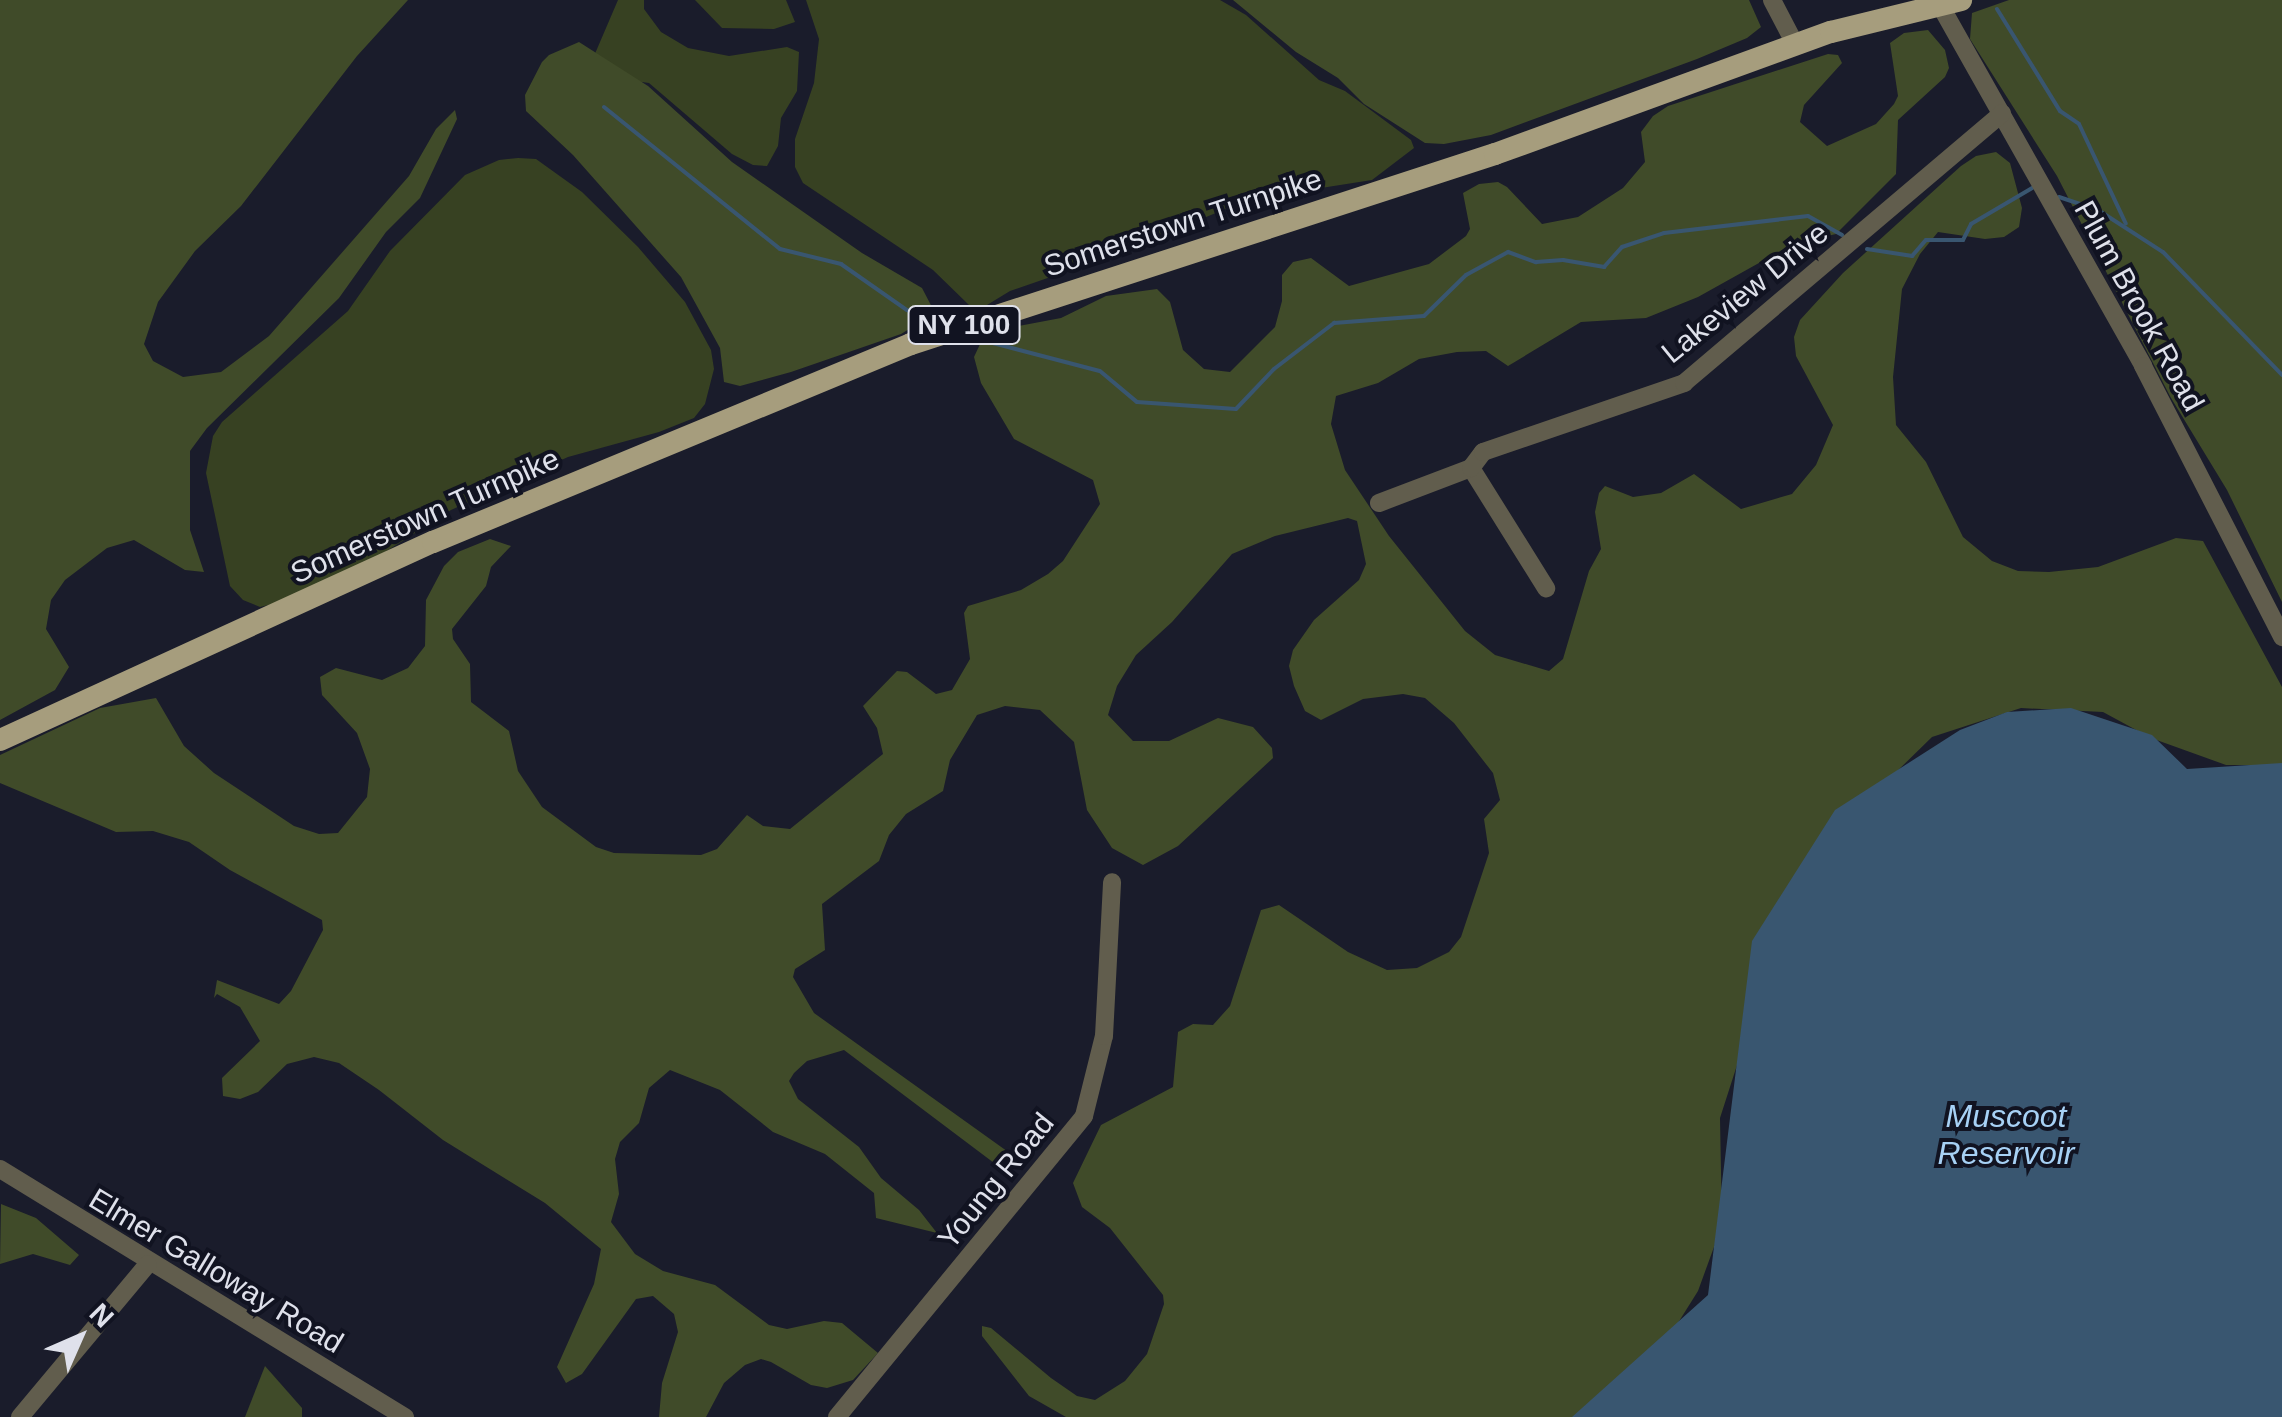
<!DOCTYPE html>
<html>
<head>
<meta charset="utf-8">
<style>
	body { margin:0 }
	#map { position:relative; width:2282px; height:1417px; overflow:hidden; background:#1a1c2b; font-family:Helvetica,sans-serif }
	div>[style] { position:absolute }
	.green>* { inset:0; background:#374122 }
	.forest>* { inset:0; background:#404b29 }
	.water>* { inset:0; background:#395670 }
	.stream>* { height:4px; margin:-2px; padding:0 2px; transform-origin:2px; border-radius:2px; background:#395670 }
	.minor>* { height:18px; margin:-9px; padding:0 9px; transform-origin:9px; border-radius:9px; background:#615d4d }
	.major>* { height:22px; margin:-11px; padding:0 11px; transform-origin:11px; border-radius:11px; background:#a69d7d }
	span { translate:-50% -50%; white-space:nowrap; text-align:center; line-height:1.15; -webkit-text-stroke:8px #111321; paint-order:stroke }
	.shield-label span { padding:2px 8px; background:#111321; border:2px solid; border-radius:8px; -webkit-text-stroke-width:0 }
	.shield-label { font-size:28px; color:#dfe1eb; font-weight:700 }
	.street-label { font-size:30px; color:#dfe1eb }
	.water-label { font-size:32px; color:#a7d1f5; font-style:italic }
	.north { position:absolute; left:30px; top:1287px; width:100px; height:100px; -webkit-text-stroke:8px #111321; paint-order:stroke; rotate:45deg; font-size:28px; font-weight:700; line-height:40px; text-align:center; color:#dfe1eb }
	.north::after { content:''; display:block; margin:auto; width:35px; height:45px; background:#dfe1eb; clip-path:polygon(50% 0,100% 100%,50% 72%,0 100%) }
</style>
</head>
<body>
<div id="map">
	<div class="green">
		<i style="clip-path:polygon(618px 0,644px 0,644px 9px,661px 32px,688px 48px,729px 56px,787px 47px,799px 52px,797px 91px,781px 118px,778px 146px,767px 166px,753px 165px,732px 154px,649px 83px,628px 80px,594px 56px)"></i>
		<i style="clip-path:polygon(695px 0,786px 0,795px 22px,774px 29px,722px 28px)"></i>
		<i style="clip-path:polygon(806px 0,1220px 0,1246px 15px,1319px 80px,1345px 91px,1411px 140px,1414px 148px,1372px 180px,1250px 199px,1111px 256px,1010px 291px,987px 305px,970px 306px,933px 270px,803px 183px,795px 167px,795px 139px,814px 83px,819px 39px)"></i>
		<i style="clip-path:polygon(518px 158px,536px 159px,582px 192px,638px 247px,685px 302px,711px 350px,714px 369px,705px 404px,694px 418px,659px 432px,568px 457px,451px 510px,360px 568px,277px 603px,260px 607px,243px 600px,230px 586px,206px 473px,213px 436px,222px 422px,348px 311px,390px 251px,465px 175px,499px 160px)"></i>
	</div>
	<div class="forest">
		<i style="clip-path:polygon(0 0,408px 0,357px 56px,241px 206px,195px 251px,158px 302px,144px 344px,153px 361px,183px 377px,221px 372px,269px 336px,409px 176px,436px 129px,455px 110px,457px 119px,420px 198px,386px 232px,339px 298px,207px 428px,190px 451px,190px 530px,204px 572px,185px 570px,134px 540px,107px 548px,65px 580px,51px 600px,46px 629px,69px 667px,55px 690px,0 720px)"></i>
		<i style="clip-path:polygon(1233px 0,1749px 0,1761px 27px,1747px 38px,1697px 59px,1491px 135px,1444px 144px,1425px 143px,1364px 104px,1338px 78px,1296px 52px)"></i>
		<i style="clip-path:polygon(2009px 0,2282px 0,2282px 602px,2227px 490px,2171px 398px,2057px 176px,1970px 39px,1972px 13px)"></i>
		<i style="clip-path:polygon(1928px 30px,1945px 50px,1949px 68px,1945px 77px,1898px 120px,1896px 174px,1836px 234px,1793px 244px,1698px 297px,1646px 318px,1581px 322px,1508px 366px,1486px 351px,1457px 352px,1419px 359px,1378px 383px,1336px 396px,1331px 424px,1345px 470px,1389px 536px,1465px 631px,1495px 655px,1549px 671px,1563px 659px,1589px 571px,1601px 549px,1595px 512px,1599px 493px,1605px 486px,1633px 497px,1661px 493px,1694px 474px,1741px 509px,1792px 494px,1816px 465px,1833px 425px,1796px 356px,1794px 337px,1800px 320px,1843px 273px,1961px 166px,1976px 156px,1996px 152px,2010px 163px,2022px 208px,2019px 227px,2004px 237px,1985px 239px,1938px 232px,1920px 254px,1902px 289px,1893px 377px,1896px 425px,1926px 462px,1963px 537px,1992px 561px,2018px 571px,2049px 572px,2098px 567px,2176px 538px,2203px 541px,2282px 687px,2282px 765px,2226px 765px,2151px 738px,2103px 712px,2021px 708px,1932px 737px,1886px 782px,1748px 1031px,1720px 1118px,1722px 1225px,1698px 1291px,1661px 1350px,1589px 1417px,1066px 1417px,1029px 1396px,982px 1336px,982px 1326px,991px 1328px,1051px 1378px,1077px 1396px,1095px 1400px,1125px 1381px,1147px 1354px,1164px 1304px,1163px 1295px,1110px 1228px,1082px 1207px,1073px 1183px,1101px 1125px,1173px 1087px,1178px 1032px,1193px 1024px,1213px 1025px,1230px 1006px,1261px 910px,1279px 905px,1348px 952px,1387px 970px,1417px 968px,1449px 952px,1461px 937px,1489px 853px,1484px 819px,1500px 800px,1493px 773px,1454px 723px,1425px 698px,1403px 694px,1363px 699px,1321px 720px,1305px 711px,1294px 686px,1289px 666px,1293px 650px,1314px 620px,1359px 580px,1366px 564px,1357px 521px,1348px 518px,1275px 536px,1232px 554px,1172px 622px,1136px 655px,1117px 686px,1108px 715px,1133px 741px,1169px 741px,1218px 718px,1253px 727px,1272px 748px,1273px 758px,1178px 846px,1143px 865px,1112px 848px,1087px 810px,1074px 742px,1040px 710px,1005px 706px,977px 715px,950px 760px,943px 791px,906px 814px,889px 835px,879px 861px,822px 904px,825px 950px,795px 969px,793px 977px,814px 1013px,1018px 1159px,1018px 1168px,1002px 1169px,844px 1050px,807px 1061px,794px 1073px,789px 1081px,798px 1099px,859px 1147px,881px 1178px,919px 1210px,937px 1233px,876px 1218px,874px 1193px,825px 1154px,773px 1132px,720px 1090px,670px 1070px,649px 1088px,639px 1123px,620px 1142px,615px 1159px,619px 1194px,611px 1222px,635px 1254px,663px 1271px,715px 1285px,769px 1325px,787px 1329px,824px 1321px,842px 1323px,878px 1353px,853px 1380px,827px 1388px,811px 1385px,771px 1362px,761px 1359px,745px 1365px,724px 1383px,706px 1417px,659px 1417px,662px 1383px,678px 1332px,674px 1314px,653px 1296px,636px 1299px,582px 1374px,566px 1383px,557px 1367px,594px 1284px,601px 1249px,545px 1203px,443px 1140px,379px 1090px,339px 1063px,314px 1057px,287px 1064px,258px 1092px,240px 1099px,223px 1096px,222px 1078px,260px 1041px,240px 1007px,217px 994px,214px 998px,217px 980px,279px 1004px,291px 991px,323px 930px,322px 920px,230px 870px,189px 842px,153px 831px,116px 832px,0 783px,0 755px,100px 708px,156px 698px,184px 746px,214px 773px,294px 826px,319px 834px,338px 833px,367px 797px,370px 769px,357px 733px,322px 695px,320px 677px,336px 668px,382px 680px,408px 668px,425px 646px,426px 600px,444px 566px,458px 552px,490px 539px,511px 546px,491px 567px,486px 586px,452px 629px,453px 639px,470px 664px,471px 702px,509px 731px,518px 771px,542px 807px,596px 847px,614px 853px,701px 855px,717px 849px,747px 815px,763px 826px,790px 829px,883px 754px,877px 728px,863px 706px,897px 671px,907px 672px,936px 694px,952px 690px,970px 659px,964px 613px,968px 606px,1021px 590px,1048px 574px,1063px 561px,1100px 504px,1093px 480px,1014px 439px,981px 383px,974px 357px,981px 342px,1014px 327px,1061px 318px,1106px 296px,1157px 289px,1170px 302px,1183px 350px,1204px 369px,1230px 372px,1275px 327px,1282px 301px,1282px 275px,1293px 262px,1311px 258px,1349px 286px,1429px 264px,1466px 236px,1470px 229px,1463px 193px,1479px 184px,1498px 182px,1507px 187px,1542px 224px,1578px 217px,1623px 188px,1645px 162px,1641px 132px,1653px 116px,1668px 106px,1828px 54px,1838px 55px,1842px 63px,1804px 105px,1800px 122px,1827px 146px,1876px 124px,1894px 104px,1898px 96px,1890px 43px,1904px 33px)"></i>
		<i style="clip-path:polygon(579px 42px,648px 86px,732px 162px,862px 253px,922px 288px,935px 313px,901px 334px,791px 372px,740px 386px,724px 382px,720px 348px,681px 277px,573px 155px,526px 111px,525px 95px,542px 62px,549px 55px)"></i>
		<i style="clip-path:polygon(1px 1204px,36px 1218px,79px 1255px,70px 1265px,33px 1254px,0 1264px)"></i>
		<i style="clip-path:polygon(265px 1366px,302px 1408px,302px 1417px,245px 1417px)"></i>
	</div>
	<div class="water">
		<i style="clip-path:polygon(2071px 708px,2152px 735px,2187px 769px,2282px 763px,2282px 1417px,1572px 1417px,1708px 1295px,1752px 941px,1835px 810px,1960px 730px,2007px 712px)"></i>
	</div>
	<div class="stream">
		<i style="left:1997px;top:9px;width:120px;rotate:58.3deg"></i>
		<i style="left:2060px;top:111px;width:23px;rotate:34deg"></i>
		<i style="left:2079px;top:124px;width:110px;rotate:64.8deg"></i>
		<i style="left:604px;top:107px;width:226px;rotate:38.9deg"></i>
		<i style="left:780px;top:249px;width:63px;rotate:13.8deg"></i>
		<i style="left:841px;top:264px;width:80px;rotate:34.9deg"></i>
		<i style="left:907px;top:310px;width:18px;rotate:19deg"></i>
		<i style="left:2059px;top:197px;width:41px;rotate:18.4deg"></i>
		<i style="left:2098px;top:210px;width:77px;rotate:32.9deg"></i>
		<i style="left:2163px;top:252px;width:171px;rotate:45.9deg"></i>
		<i style="left:1867px;top:249px;width:46px;rotate:8.8deg"></i>
		<i style="left:1912px;top:256px;width:21px;rotate:-49deg"></i>
		<i style="left:1926px;top:240px;width:37px"></i>
		<i style="left:1963px;top:240px;width:18px;rotate:-63deg"></i>
		<i style="left:1971px;top:224px;width:71px;rotate:-30.5deg"></i>
		<i style="left:970px;top:337px;width:134px;rotate:14.7deg"></i>
		<i style="left:1100px;top:371px;width:48px;rotate:40deg"></i>
		<i style="left:1137px;top:402px;width:99px;rotate:4deg"></i>
		<i style="left:1236px;top:409px;width:55px;rotate:-46.5deg"></i>
		<i style="left:1274px;top:369px;width:76px;rotate:-37.5deg"></i>
		<i style="left:1334px;top:323px;width:90px;rotate:-4.4deg"></i>
		<i style="left:1424px;top:316px;width:59px;rotate:-44.3deg"></i>
		<i style="left:1466px;top:275px;width:48px;rotate:-28.7deg"></i>
		<i style="left:1508px;top:252px;width:30px;rotate:20deg"></i>
		<i style="left:1536px;top:262px;width:27px;rotate:-4deg"></i>
		<i style="left:1563px;top:260px;width:42px;rotate:9.7deg"></i>
		<i style="left:1604px;top:267px;width:27px;rotate:-48deg"></i>
		<i style="left:1622px;top:247px;width:44px;rotate:-18.4deg"></i>
		<i style="left:1664px;top:233px;width:145px;rotate:-6.7deg"></i>
		<i style="left:1808px;top:216px;width:39px;rotate:29deg"></i>
	</div>
	<div class="minor">
		<i style="left:1772px;top:0;width:50px;rotate:62.4deg"></i>
		<i style="left:1940px;top:5px;width:414px;rotate:60.6deg"></i>
		<i style="left:2143px;top:366px;width:305px;rotate:62.8deg"></i>
		<i style="left:1471px;top:468px;width:142px;rotate:58deg"></i>
		<i style="left:1379px;top:503px;width:98px;rotate:-20.8deg"></i>
		<i style="left:1471px;top:468px;width:20px;rotate:-53deg"></i>
		<i style="left:1483px;top:452px;width:213px;rotate:-18.9deg"></i>
		<i style="left:1684px;top:383px;width:417px;rotate:-40.3deg"></i>
		<i style="left:0;top:1169px;width:475px;rotate:31.5deg"></i>
		<i style="left:20px;top:1417px;width:199px;rotate:-50.1deg"></i>
		<i style="left:837px;top:1417px;width:389px;rotate:-50.6deg"></i>
		<i style="left:1084px;top:1116px;width:82px;rotate:-76deg"></i>
		<i style="left:1104px;top:1036px;width:154px;rotate:-87deg"></i>
	</div>
	<div class="major">
		<i style="left:0;top:740px;width:476px;rotate:-24.6deg"></i>
		<i style="left:433px;top:542px;width:517px;rotate:-22.5deg"></i>
		<i style="left:911px;top:344px;width:614px;rotate:-18.02deg"></i>
		<i style="left:1495px;top:154px;width:357px;rotate:-20deg"></i>
		<i style="left:1831px;top:32px;width:134px;rotate:-13.8deg"></i>
	</div>
	<div class="shield-label">
		<span style="left:964px;top:325px">NY 100</span>
	</div>
	<div class="street-label">
		<span style="left:1183px;top:223px;rotate:-18deg">Somerstown Turnpike</span>
		<span style="left:1745px;top:293px;rotate:-39deg">Lakeview Drive</span>
		<span style="left:2139px;top:306px;rotate:61deg">Plum Brook Road</span>
		<span style="left:425px;top:516px;rotate:-24deg">Somerstown Turnpike</span>
		<span style="left:996px;top:1181px;rotate:-51deg">Young Road</span>
		<span style="left:216px;top:1271px;rotate:31deg">Elmer Galloway Road</span>
	</div>
	<div class="water-label">
		<span style="left:2006px;top:1135px">Muscoot<br>Reservoir</span>
	</div>
	<div class="north">N</div>
</div>
</body>
</html>
